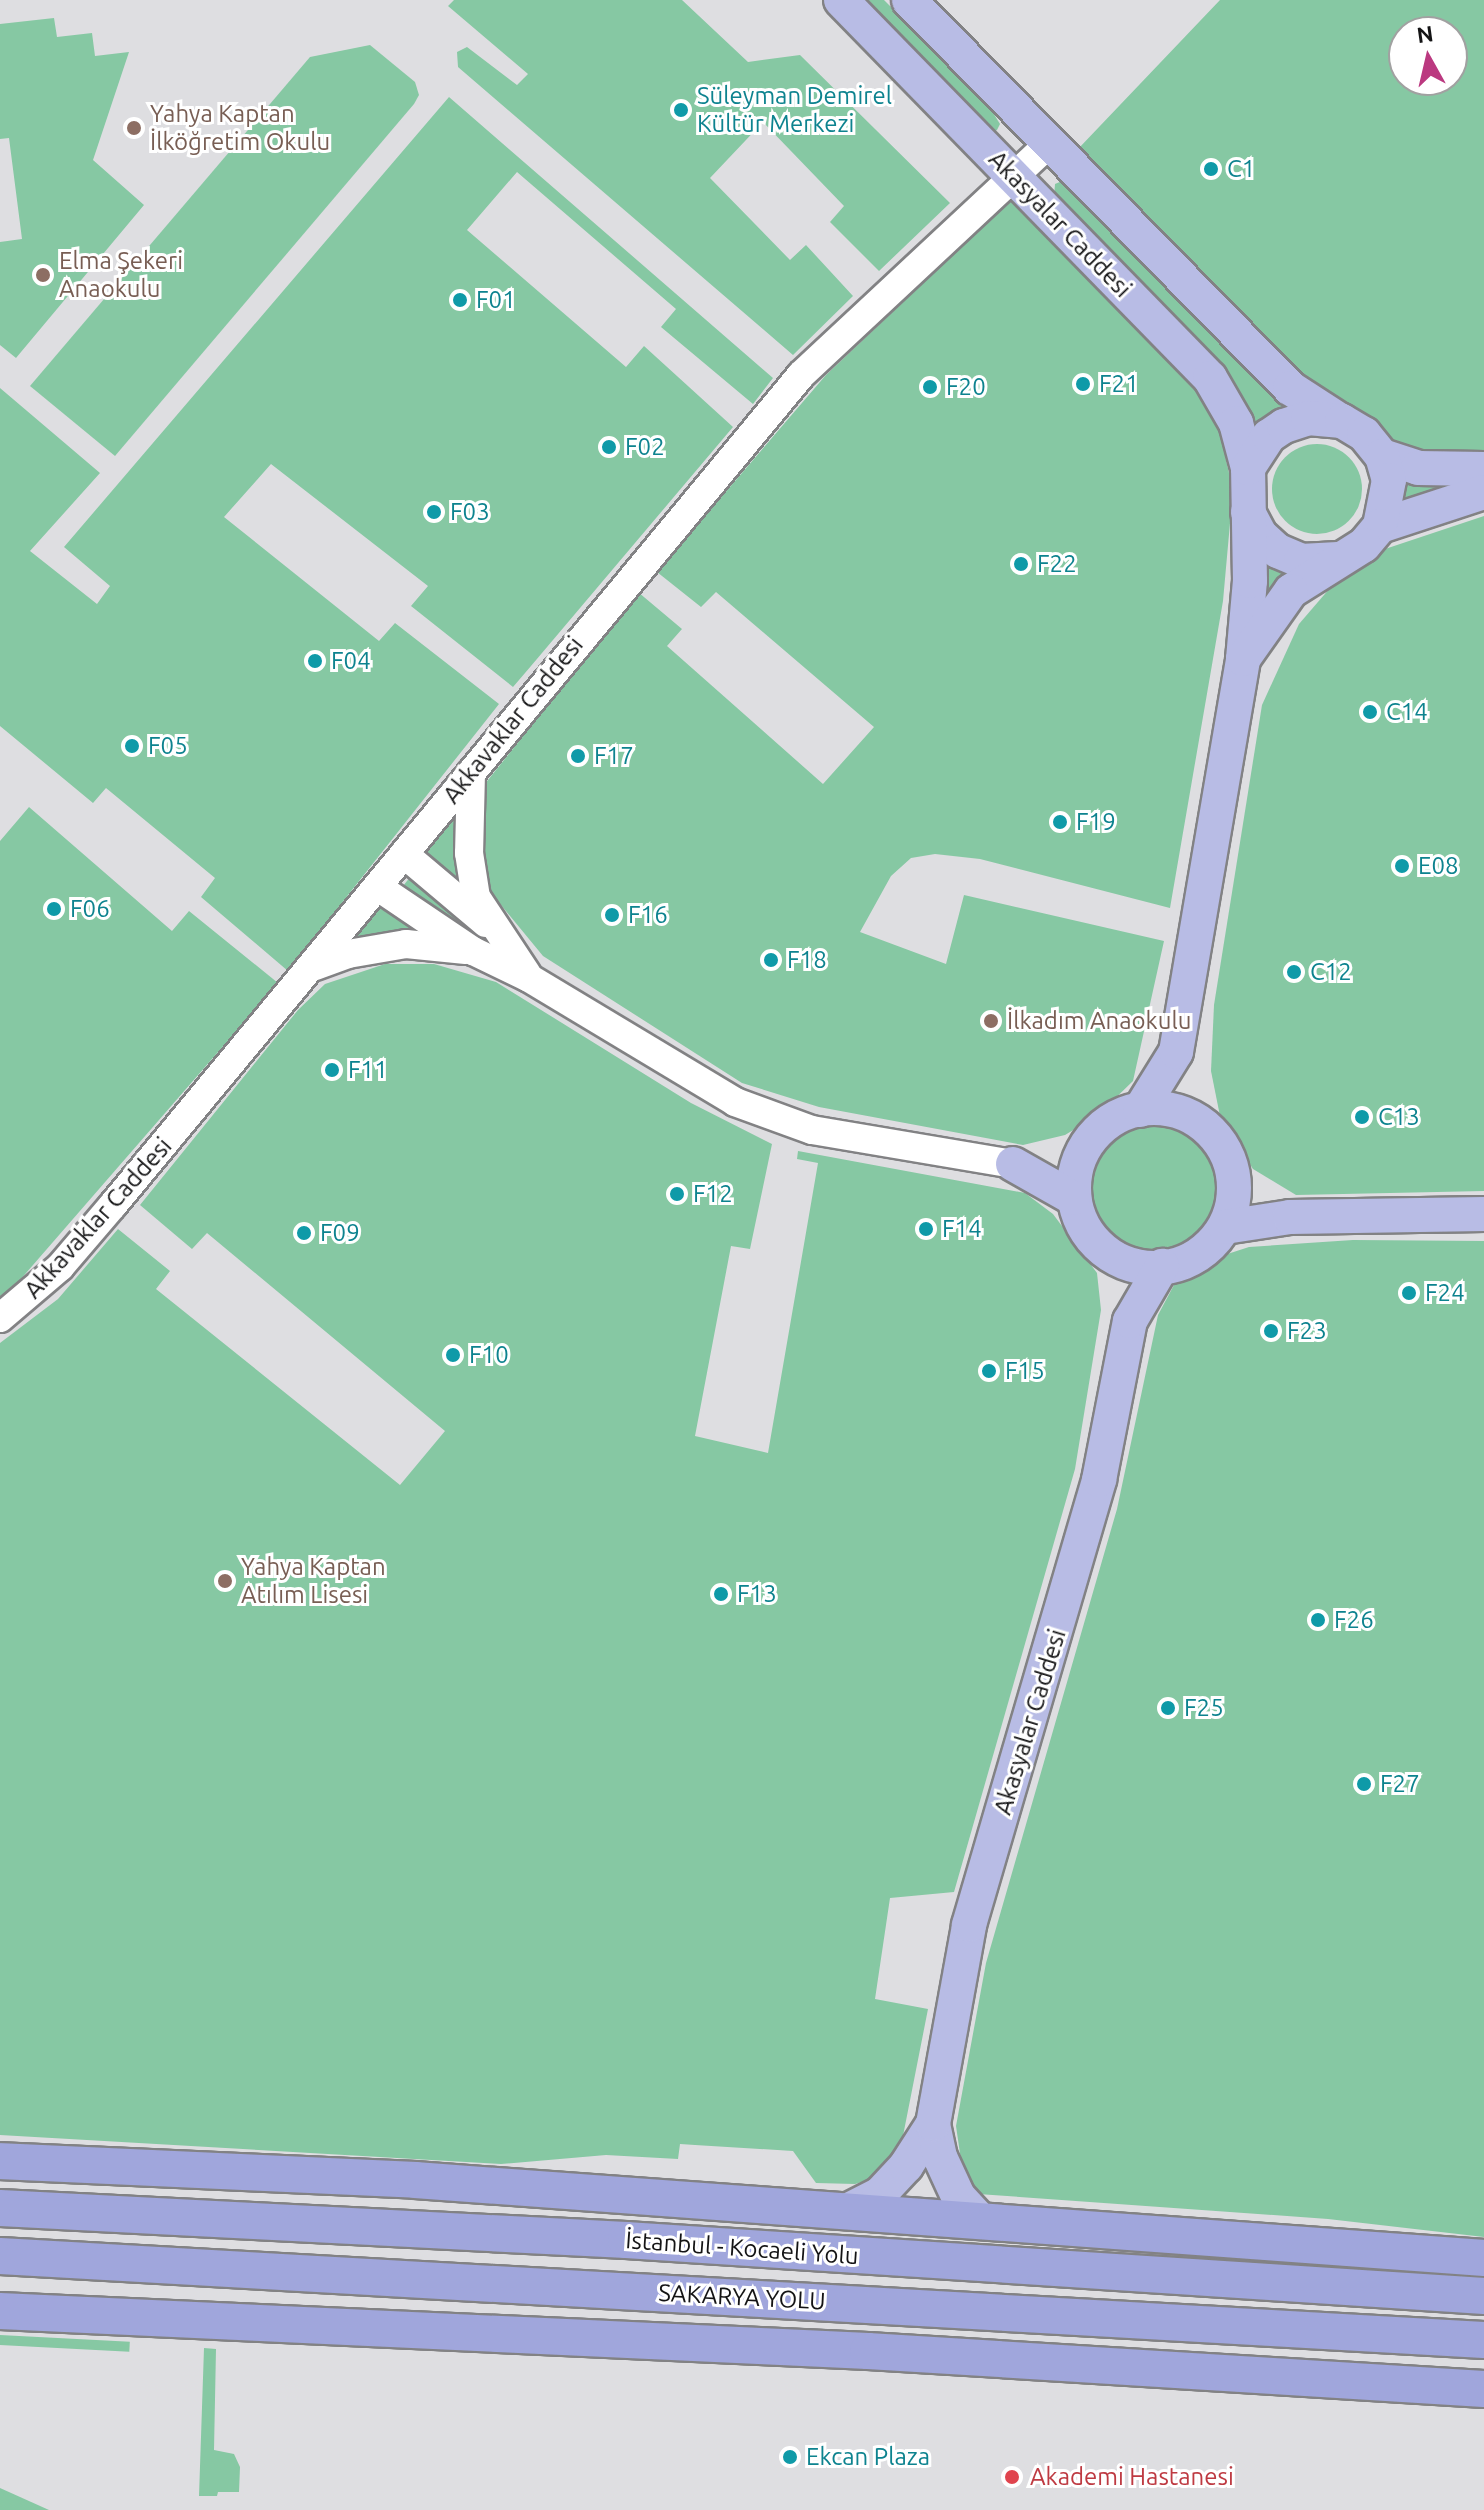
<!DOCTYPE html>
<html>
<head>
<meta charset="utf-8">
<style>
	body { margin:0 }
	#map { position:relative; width:1484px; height:2510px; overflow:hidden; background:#dedee1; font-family:Ubuntu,sans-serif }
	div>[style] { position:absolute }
	.green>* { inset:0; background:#86c8a3; transform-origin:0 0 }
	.round { border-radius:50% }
	.roads { filter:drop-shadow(2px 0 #828284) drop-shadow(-2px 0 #828284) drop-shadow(0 2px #828284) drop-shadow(0 -2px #828284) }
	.tertiary>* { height:28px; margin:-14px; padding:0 14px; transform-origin:14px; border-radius:14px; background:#fff }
	.primary>* { height:34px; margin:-17px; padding:0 17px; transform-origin:17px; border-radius:17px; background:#b8bce5 }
	.primary>.ring { margin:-17px; padding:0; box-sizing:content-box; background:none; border:34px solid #b8bce5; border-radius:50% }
	.trunk>* { height:36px; margin:-18px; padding:0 18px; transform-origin:18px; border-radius:18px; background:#a0a6dc }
	.dots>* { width:22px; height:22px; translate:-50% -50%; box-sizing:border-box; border:4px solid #fff; border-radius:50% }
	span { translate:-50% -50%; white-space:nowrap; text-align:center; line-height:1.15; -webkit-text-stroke:6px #fff; paint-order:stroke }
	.culture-label { font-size:24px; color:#0d838f }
	.left { translate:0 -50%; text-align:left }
	.education-label { font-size:24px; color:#785e54 }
	.street-label { font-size:24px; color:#141415 }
	.health-label { font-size:24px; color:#be3a42 }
	.north { position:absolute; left:1388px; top:16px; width:80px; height:80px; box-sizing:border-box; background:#fff; border:2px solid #a1a1a1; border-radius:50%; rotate:352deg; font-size:22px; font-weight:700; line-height:32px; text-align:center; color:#141415 }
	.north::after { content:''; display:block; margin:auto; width:28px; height:36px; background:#bb3980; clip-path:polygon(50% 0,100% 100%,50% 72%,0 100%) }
</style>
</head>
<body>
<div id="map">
	<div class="green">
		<i style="clip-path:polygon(454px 0,682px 0,748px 62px,800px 55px,950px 203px,879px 271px,830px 222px,844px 206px,763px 122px,710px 178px,790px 260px,806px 245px,853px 296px,793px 355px,458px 67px,457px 52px,467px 47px,517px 85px,528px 74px,448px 6px)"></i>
		<i style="clip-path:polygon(851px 0,884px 0,987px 103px,1000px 124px,997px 130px,990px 133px)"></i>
		<i style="clip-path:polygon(evenodd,1220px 0,1484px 0,1484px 452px,1443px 458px,1399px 451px,1294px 380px,1079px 148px,1220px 0,1404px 32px,1452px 32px,1452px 80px,1404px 80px,1404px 32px)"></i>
		<i style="clip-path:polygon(54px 18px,57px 37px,92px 33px,95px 56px,129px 52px,93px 160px,144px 205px,16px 358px,0 345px,0 242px,22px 239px,9px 138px,0 139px,0 24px)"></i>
		<i style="clip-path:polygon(370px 45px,415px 82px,419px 95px,414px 104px,115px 456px,30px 386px,310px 57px)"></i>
		<i style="clip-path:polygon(449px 97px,773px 378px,753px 404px,661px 327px,676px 309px,517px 172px,467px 230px,626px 367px,644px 346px,733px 427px,531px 666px,513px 687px,411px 606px,428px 586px,271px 464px,224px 517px,379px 641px,395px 623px,499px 704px,288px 971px,201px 897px,215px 878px,106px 788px,93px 803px,0 726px,0 388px,100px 473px,30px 551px,97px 604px,110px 586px,64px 547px)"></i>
		<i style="clip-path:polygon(1062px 181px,1070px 183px,1300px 413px,1250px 442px,1054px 198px,1055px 184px)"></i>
		<i style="clip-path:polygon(1017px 194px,1176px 361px,1217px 421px,1233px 490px,1223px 601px,1170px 908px,980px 859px,935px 854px,911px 858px,891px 876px,860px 932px,946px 964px,964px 895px,1164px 941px,1133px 1081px,1098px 1115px,1065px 1135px,1023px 1145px,819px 1107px,742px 1083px,543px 956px,492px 894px,481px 853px,484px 785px,638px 592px,682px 629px,667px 646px,823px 784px,874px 727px,716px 592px,701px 607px,657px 572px,826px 375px)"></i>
		<i class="round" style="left:1272px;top:444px;width:90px;height:90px"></i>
		<i style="clip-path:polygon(1395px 472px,1484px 482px,1392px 512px)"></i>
		<i style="clip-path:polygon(1484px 516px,1484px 1191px,1296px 1195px,1253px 1169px,1221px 1121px,1211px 1071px,1214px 1005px,1262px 705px,1299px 624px,1355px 559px)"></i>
		<i style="clip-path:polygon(1260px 550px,1293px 563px,1252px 634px)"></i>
		<i style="clip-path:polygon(29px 807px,172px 931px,189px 911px,278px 983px,0 1303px,0 841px)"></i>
		<i style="clip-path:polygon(455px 814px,456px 847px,465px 893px,424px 856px)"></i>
		<i style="clip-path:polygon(415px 871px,474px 923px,493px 949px,399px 891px)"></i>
		<i style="clip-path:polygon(383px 902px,429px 933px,350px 943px)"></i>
		<i style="clip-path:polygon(385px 964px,434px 964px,496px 982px,691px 1103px,772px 1144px,750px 1249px,731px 1246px,695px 1436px,768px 1453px,818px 1163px,797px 1159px,798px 1151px,1025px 1193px,1053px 1214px,1097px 1273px,1101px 1310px,1075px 1469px,954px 1892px,890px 1898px,875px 1999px,928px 2009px,902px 2141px,882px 2176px,855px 2184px,816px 2183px,793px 2151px,695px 2145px,680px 2144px,678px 2159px,606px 2155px,501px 2164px,0 2135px,0 1343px,58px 1299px,118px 1229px,170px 1271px,156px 1289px,400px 1485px,445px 1431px,207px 1233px,192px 1249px,140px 1205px,298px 1010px,325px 984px)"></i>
		<i class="round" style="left:1091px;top:1126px;width:126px;height:126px"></i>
		<i style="clip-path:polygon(1353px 1240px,1484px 1241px,1484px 2237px,1328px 2219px,978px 2194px,965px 2188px,956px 2126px,986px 1963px,1117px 1509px,1158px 1315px,1174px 1285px,1212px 1259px,1249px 1247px)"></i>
		<i style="left:0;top:2335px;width:130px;height:10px;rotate:3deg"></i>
		<i style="clip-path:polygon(204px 2348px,216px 2349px,214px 2450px,234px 2454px,240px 2467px,239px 2492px,218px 2492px,217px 2496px,199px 2496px)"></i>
		<i style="clip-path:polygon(0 2488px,49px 2510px,0 2510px)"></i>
	</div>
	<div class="roads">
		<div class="tertiary">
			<i style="left:471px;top:773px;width:80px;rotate:91.4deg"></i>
			<i style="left:469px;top:853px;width:45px;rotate:81deg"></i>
			<i style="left:476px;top:897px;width:92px;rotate:56.5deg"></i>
			<i style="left:404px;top:854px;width:107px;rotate:40.1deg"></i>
			<i style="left:378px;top:887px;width:115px;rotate:34deg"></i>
			<i style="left:473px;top:951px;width:62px;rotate:25.7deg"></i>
			<i style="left:529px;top:978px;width:240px;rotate:31deg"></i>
			<i style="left:735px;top:1102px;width:82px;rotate:20deg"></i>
			<i style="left:812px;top:1130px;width:204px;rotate:9.6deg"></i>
			<i style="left:315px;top:966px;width:35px;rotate:-20deg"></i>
			<i style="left:348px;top:954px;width:59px;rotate:-9.8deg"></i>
			<i style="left:406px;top:944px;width:60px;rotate:5.7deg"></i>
			<i style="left:0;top:1318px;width:79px;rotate:-40.4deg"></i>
			<i style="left:60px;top:1267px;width:82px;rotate:-49.5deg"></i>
			<i style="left:113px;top:1205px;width:1078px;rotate:-50.34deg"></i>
			<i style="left:801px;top:375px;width:339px;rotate:-43deg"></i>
		</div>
		<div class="primary">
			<i style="left:841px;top:0;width:528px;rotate:45.69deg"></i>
			<i style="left:1210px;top:378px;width:52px;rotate:60deg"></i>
			<i style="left:1236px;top:423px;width:47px;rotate:75.1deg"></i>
			<i style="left:909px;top:0;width:544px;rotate:45.52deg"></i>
			<i style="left:1290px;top:388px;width:57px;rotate:32.9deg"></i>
			<i style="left:1382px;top:456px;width:38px;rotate:18deg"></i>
			<i style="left:1418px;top:468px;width:66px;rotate:0.9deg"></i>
			<i style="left:1248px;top:512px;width:26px;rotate:62deg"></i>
			<i style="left:1260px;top:535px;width:24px;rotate:42deg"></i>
			<i style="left:1278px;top:551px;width:25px;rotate:23deg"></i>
			<i style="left:1301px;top:561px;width:37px;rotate:-3deg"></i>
			<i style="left:1380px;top:526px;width:109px;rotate:-18.1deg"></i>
			<i class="ring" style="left:1074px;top:1108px;width:126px;height:126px"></i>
			<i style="left:1140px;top:1110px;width:68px;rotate:-58.2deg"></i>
			<i style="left:1176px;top:1052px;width:399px;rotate:-80.3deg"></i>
			<i style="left:1243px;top:659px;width:78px;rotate:-84.9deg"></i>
			<i style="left:1250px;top:581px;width:113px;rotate:-91deg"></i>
			<i style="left:1248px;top:468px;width:38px;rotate:-57deg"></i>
			<i style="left:1269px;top:436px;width:18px;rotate:-34deg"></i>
			<i style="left:1284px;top:426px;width:25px;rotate:-18deg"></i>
			<i style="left:1308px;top:418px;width:34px;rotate:5deg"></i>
			<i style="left:1342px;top:421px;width:26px;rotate:31deg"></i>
			<i style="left:1364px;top:434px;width:28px;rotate:51deg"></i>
			<i style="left:1382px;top:456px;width:25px;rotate:74deg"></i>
			<i style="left:1389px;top:480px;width:47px;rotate:101.1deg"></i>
			<i style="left:1380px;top:526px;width:25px;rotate:130deg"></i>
			<i style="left:1364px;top:545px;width:86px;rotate:147.8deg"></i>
			<i style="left:1291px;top:591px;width:83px;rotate:125.2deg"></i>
			<i style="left:1013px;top:1164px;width:69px;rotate:29.5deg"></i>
			<i style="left:1225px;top:1227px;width:66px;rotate:-8.7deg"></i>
			<i style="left:1290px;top:1217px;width:194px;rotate:-0.9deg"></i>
			<i style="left:845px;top:2212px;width:38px;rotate:-27deg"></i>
			<i style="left:879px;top:2195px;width:40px;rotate:-47deg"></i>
			<i style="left:906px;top:2166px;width:50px;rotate:-57.3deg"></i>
			<i style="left:982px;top:2222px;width:35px;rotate:-133deg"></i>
			<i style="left:958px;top:2196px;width:43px;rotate:-114.8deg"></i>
			<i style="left:940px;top:2157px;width:34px;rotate:-102deg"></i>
			<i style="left:933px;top:2124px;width:202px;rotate:-79.7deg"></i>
			<i style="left:969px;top:1925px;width:464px;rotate:-73.7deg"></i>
			<i style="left:1099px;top:1480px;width:162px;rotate:-79deg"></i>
			<i style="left:1130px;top:1321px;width:64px;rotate:-59.8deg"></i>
		</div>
		<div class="trunk">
			<i style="left:0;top:2161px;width:415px;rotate:2.6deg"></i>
			<i style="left:415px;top:2180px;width:1072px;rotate:4.17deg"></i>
			<i style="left:0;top:2208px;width:627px;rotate:2.93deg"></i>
			<i style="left:626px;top:2240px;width:860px;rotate:3.73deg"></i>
			<i style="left:0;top:2256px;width:1486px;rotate:3.24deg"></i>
			<i style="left:0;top:2311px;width:869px;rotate:2.64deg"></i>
			<i style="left:868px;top:2351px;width:617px;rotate:3.53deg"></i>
		</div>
	</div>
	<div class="dots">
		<i style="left:681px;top:110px;background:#0f9aa8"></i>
		<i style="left:134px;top:128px;background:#8d6e63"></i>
		<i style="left:1211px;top:169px;background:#0f9aa8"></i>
		<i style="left:43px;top:275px;background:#8d6e63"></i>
		<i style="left:460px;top:300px;background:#0f9aa8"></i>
		<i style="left:1083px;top:384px;background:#0f9aa8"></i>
		<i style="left:930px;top:387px;background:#0f9aa8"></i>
		<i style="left:609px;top:447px;background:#0f9aa8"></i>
		<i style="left:434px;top:512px;background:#0f9aa8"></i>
		<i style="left:1021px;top:564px;background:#0f9aa8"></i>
		<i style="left:315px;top:661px;background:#0f9aa8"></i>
		<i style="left:1370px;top:712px;background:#0f9aa8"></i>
		<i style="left:132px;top:746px;background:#0f9aa8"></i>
		<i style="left:578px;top:756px;background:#0f9aa8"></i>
		<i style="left:1060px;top:822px;background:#0f9aa8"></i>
		<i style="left:1402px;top:866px;background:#0f9aa8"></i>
		<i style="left:54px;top:909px;background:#0f9aa8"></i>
		<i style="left:612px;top:915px;background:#0f9aa8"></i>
		<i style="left:771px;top:960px;background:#0f9aa8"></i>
		<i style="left:1294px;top:972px;background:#0f9aa8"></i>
		<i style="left:991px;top:1021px;background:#8d6e63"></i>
		<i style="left:332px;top:1070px;background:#0f9aa8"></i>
		<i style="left:1362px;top:1117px;background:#0f9aa8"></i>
		<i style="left:677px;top:1194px;background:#0f9aa8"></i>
		<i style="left:926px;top:1229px;background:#0f9aa8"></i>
		<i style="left:304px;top:1233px;background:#0f9aa8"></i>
		<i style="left:1409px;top:1293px;background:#0f9aa8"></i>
		<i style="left:1271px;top:1331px;background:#0f9aa8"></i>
		<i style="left:453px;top:1355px;background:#0f9aa8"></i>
		<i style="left:989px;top:1371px;background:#0f9aa8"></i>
		<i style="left:225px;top:1581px;background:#8d6e63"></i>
		<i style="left:721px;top:1594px;background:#0f9aa8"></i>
		<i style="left:1318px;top:1620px;background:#0f9aa8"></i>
		<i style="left:1168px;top:1708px;background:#0f9aa8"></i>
		<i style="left:1364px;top:1784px;background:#0f9aa8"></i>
		<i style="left:790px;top:2457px;background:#0f9aa8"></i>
		<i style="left:1012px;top:2477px;background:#e0444e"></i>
	</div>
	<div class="culture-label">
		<span class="left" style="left:697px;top:110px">Süleyman Demirel<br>Kültür Merkezi</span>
		<span class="left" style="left:1227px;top:169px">C1</span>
		<span class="left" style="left:476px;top:300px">F01</span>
		<span class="left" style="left:1099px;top:384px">F21</span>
		<span class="left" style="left:946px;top:387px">F20</span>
		<span class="left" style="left:625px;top:447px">F02</span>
		<span class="left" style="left:450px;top:512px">F03</span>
		<span class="left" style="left:1037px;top:564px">F22</span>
		<span class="left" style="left:331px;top:661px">F04</span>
		<span class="left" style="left:1386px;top:712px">C14</span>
		<span class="left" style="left:148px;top:746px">F05</span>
		<span class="left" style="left:594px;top:756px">F17</span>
		<span class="left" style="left:1076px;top:822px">F19</span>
		<span class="left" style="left:1418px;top:866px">E08</span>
		<span class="left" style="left:70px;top:909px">F06</span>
		<span class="left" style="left:628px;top:915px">F16</span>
		<span class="left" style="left:787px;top:960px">F18</span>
		<span class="left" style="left:1310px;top:972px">C12</span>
		<span class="left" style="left:348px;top:1070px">F11</span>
		<span class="left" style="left:1378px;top:1117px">C13</span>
		<span class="left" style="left:693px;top:1194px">F12</span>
		<span class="left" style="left:942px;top:1229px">F14</span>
		<span class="left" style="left:320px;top:1233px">F09</span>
		<span class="left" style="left:1425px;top:1293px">F24</span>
		<span class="left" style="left:1287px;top:1331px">F23</span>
		<span class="left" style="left:469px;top:1355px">F10</span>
		<span class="left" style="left:1005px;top:1371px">F15</span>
		<span class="left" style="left:737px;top:1594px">F13</span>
		<span class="left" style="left:1334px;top:1620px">F26</span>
		<span class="left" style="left:1184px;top:1708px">F25</span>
		<span class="left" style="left:1380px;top:1784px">F27</span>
		<span class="left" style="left:806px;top:2457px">Ekcan Plaza</span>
	</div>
	<div class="education-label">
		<span class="left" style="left:150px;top:128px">Yahya Kaptan<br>İlköğretim Okulu</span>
		<span class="left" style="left:59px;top:275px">Elma Şekeri<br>Anaokulu</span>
		<span class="left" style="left:1007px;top:1021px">İlkadım Anaokulu</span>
		<span class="left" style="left:241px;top:1581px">Yahya Kaptan<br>Atılım Lisesi</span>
	</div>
	<div class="street-label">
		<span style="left:1060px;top:224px;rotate:46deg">Akasyalar Caddesi</span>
		<span style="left:513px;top:720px;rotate:-51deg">Akkavaklar Caddesi</span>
		<span style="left:98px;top:1218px;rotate:-48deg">Akkavaklar Caddesi</span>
		<span style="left:1030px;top:1722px;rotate:-73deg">Akasyalar Caddesi</span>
		<span style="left:742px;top:2248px;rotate:4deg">İstanbul - Kocaeli Yolu</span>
		<span style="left:742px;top:2297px;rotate:3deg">SAKARYA YOLU</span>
	</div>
	<div class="health-label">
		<span class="left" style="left:1030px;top:2477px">Akademi Hastanesi</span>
	</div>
	<div class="north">N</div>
</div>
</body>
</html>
